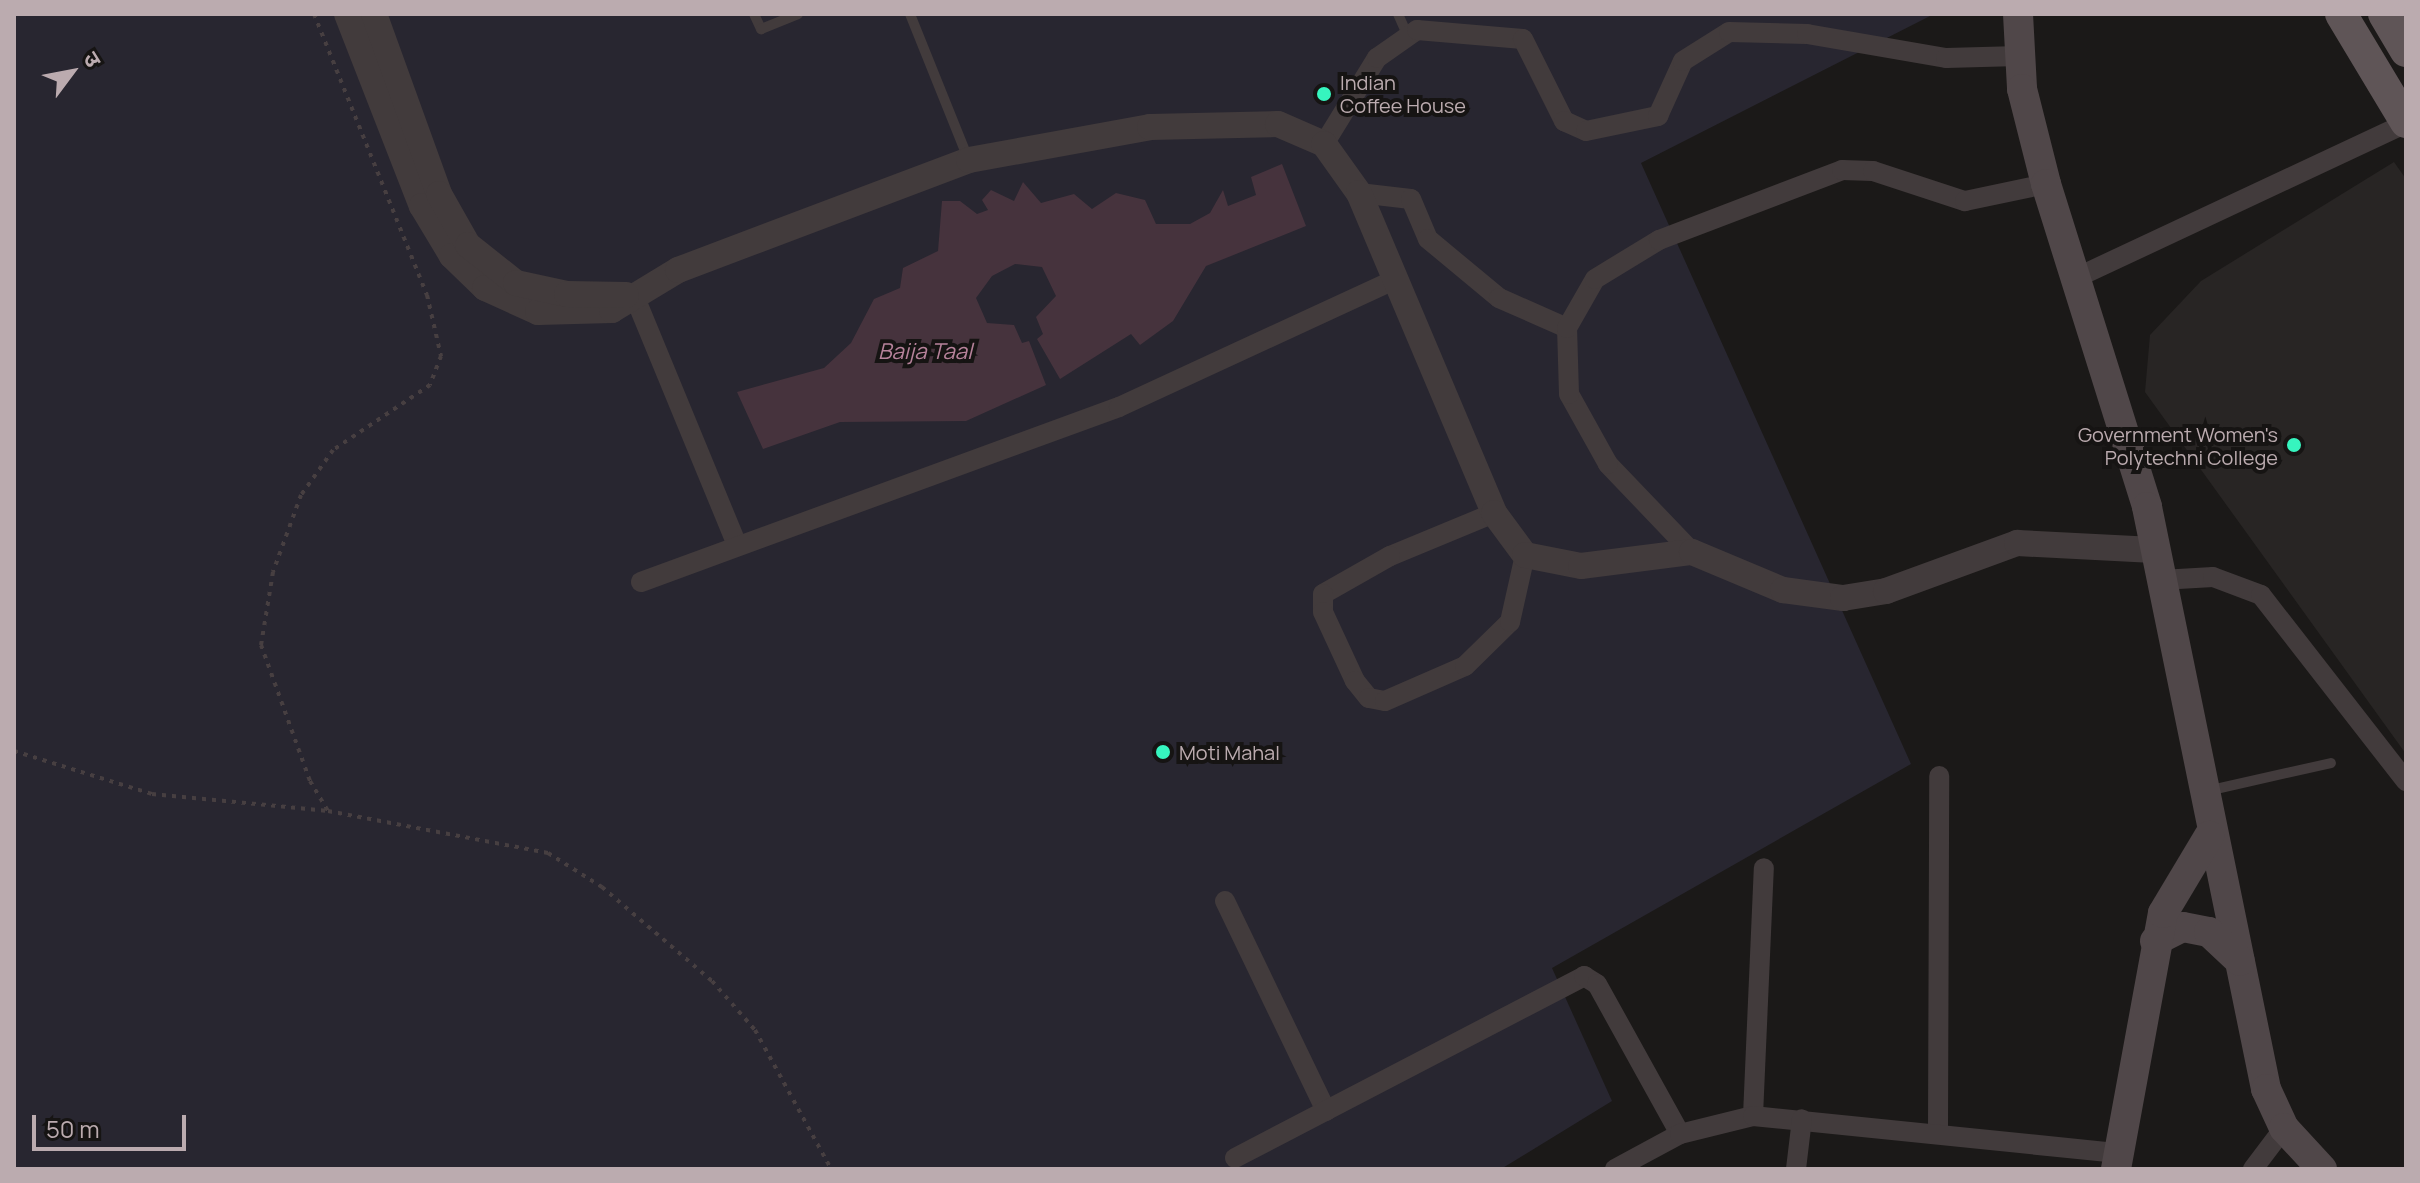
<!DOCTYPE html>
<html>
<head>
<meta charset="utf-8">
<style>
	body { margin:0 }
	#map { position:relative; width:2420px; height:1183px; overflow:hidden; background:#1b1918; font-family:Manrope,"Noto Sans Devanagari",sans-serif }
	div>[style] { position:absolute }
	.built>* { inset:0; background:#282524 }
	.green>* { inset:0; background:#282630 }
	.water>* { inset:0; background:#46333d }
	.path>* { height:4px; margin-top:-2px; transform-origin:0; background:repeating-linear-gradient(90deg,#473f41 0 4px,transparent 0 10px) }
	.service>* { height:10px; margin:-5px; padding:0 5px; transform-origin:5px; border-radius:5px; background:#423b3c }
	.minor>* { height:20px; margin:-10px; padding:0 10px; transform-origin:10px; border-radius:10px; background:#423b3c }
	.tertiary>* { height:26px; margin:-13px; padding:0 13px; transform-origin:13px; border-radius:13px; background:#423b3c }
	.secondary>* { height:30px; margin:-15px; padding:0 15px; transform-origin:15px; border-radius:15px; background:#504749 }
	.primary>* { height:32px; margin:-16px; padding:0 16px; transform-origin:16px; border-radius:16px; background:#5f5557 }
	.dots>* { width:22px; height:22px; translate:-50% -50%; box-sizing:border-box; border:4px solid #161413; border-radius:50% }
	span { translate:-50% -50%; white-space:nowrap; text-align:center; line-height:1.15; -webkit-text-stroke:8px #161413; paint-order:stroke }
	.poi-label { font-size:20px; color:#bbabaf }
	.left { translate:0 -50%; text-align:left }
	.right { translate:-100% -50%; text-align:right }
	.water-label { font-size:22px; color:#b6829a; font-style:italic }
	.frame { position:absolute; inset:0; border:16px solid #bbabaf; pointer-events:none }
	.north { position:absolute; left:32px; top:32px; width:80px; height:80px; -webkit-text-stroke:6px #161413; paint-order:stroke; rotate:58deg; font-size:22px; font-weight:700; line-height:32px; text-align:center; color:#bbabaf }
	.north::after { content:''; display:block; margin:auto; width:28px; height:36px; background:#bbabaf; clip-path:polygon(50% 0,100% 100%,50% 72%,0 100%) }
	.scale { position:absolute; left:32px; top:1115px; width:154px; height:36px; box-sizing:border-box; border:4px solid #bbabaf; border-top:0; padding-left:10px; font-size:24px; line-height:28px; white-space:nowrap; color:#bbabaf; -webkit-text-stroke:6px #161413; paint-order:stroke }
</style>
</head>
<body>
<div id="map">
	<div class="built">
		<i style="clip-path:polygon(2394px 162px,2406px 179px,2406px 754px,2145px 392px,2150px 335px,2201px 281px)"></i>
	</div>
	<div class="green">
		<i style="clip-path:polygon(14px 14px,1934px 14px,1641px 163px,1911px 764px,1552px 968px,1612px 1101px,1501px 1169px,14px 1169px)"></i>
	</div>
	<div class="water">
		<i style="clip-path:polygon(1282px 164px,1306px 226px,1206px 266px,1173px 321px,1140px 345px,1131px 334px,1060px 379px,1037px 339px,1043px 334px,1036px 317px,1056px 296px,1042px 267px,1015px 264px,992px 276px,976px 298px,987px 323px,1014px 325px,1022px 343px,1029px 341px,1046px 385px,966px 421px,840px 422px,763px 449px,737px 392px,824px 368px,851px 343px,874px 299px,900px 288px,903px 268px,938px 251px,942px 201px,960px 201px,977px 214px,988px 210px,982px 200px,991px 190px,1014px 201px,1023px 182px,1041px 203px,1074px 194px,1092px 209px,1116px 193px,1145px 200px,1156px 224px,1190px 224px,1210px 213px,1223px 190px,1228px 206px,1256px 195px,1251px 177px)"></i>
	</div>
	<div class="path">
		<i style="left:314px;top:14px;width:303px;rotate:68.1deg"></i>
		<i style="left:427px;top:295px;width:63px;rotate:77.1deg"></i>
		<i style="left:441px;top:356px;width:31px;rotate:111deg"></i>
		<i style="left:430px;top:385px;width:117px;rotate:146.2deg"></i>
		<i style="left:333px;top:450px;width:55px;rotate:125.4deg"></i>
		<i style="left:301px;top:495px;width:82px;rotate:110deg"></i>
		<i style="left:273px;top:572px;width:74px;rotate:99.3deg"></i>
		<i style="left:261px;top:645px;width:145px;rotate:70.2deg"></i>
		<i style="left:310px;top:781px;width:35px;rotate:59deg"></i>
		<i style="left:328px;top:811px;width:224px;rotate:10.8deg"></i>
		<i style="left:548px;top:853px;width:64px;rotate:32.2deg"></i>
		<i style="left:602px;top:887px;width:145px;rotate:40.5deg"></i>
		<i style="left:712px;top:981px;width:65px;rotate:48.7deg"></i>
		<i style="left:755px;top:1030px;width:158px;rotate:61.3deg"></i>
		<i style="left:14px;top:751px;width:145px;rotate:17.3deg"></i>
		<i style="left:152px;top:794px;width:177px;rotate:5.5deg"></i>
	</div>
	<div class="service">
		<i style="left:754px;top:14px;width:17px;rotate:65deg"></i>
		<i style="left:761px;top:29px;width:40px;rotate:-22deg"></i>
		<i style="left:910px;top:14px;width:155px;rotate:68.1deg"></i>
		<i style="left:1398px;top:14px;width:20px;rotate:66deg"></i>
		<i style="left:2207px;top:791px;width:127px;rotate:-12.7deg"></i>
	</div>
	<div class="minor">
		<i style="left:1324px;top:144px;width:101px;rotate:-58.4deg"></i>
		<i style="left:1377px;top:58px;width:49px;rotate:-35deg"></i>
		<i style="left:1417px;top:30px;width:106px;rotate:4.9deg"></i>
		<i style="left:1523px;top:39px;width:92px;rotate:63.4deg"></i>
		<i style="left:1564px;top:121px;width:24px;rotate:24deg"></i>
		<i style="left:1586px;top:131px;width:74px;rotate:-11.8deg"></i>
		<i style="left:1658px;top:116px;width:60px;rotate:-65.6deg"></i>
		<i style="left:1683px;top:61px;width:54px;rotate:-32.2deg"></i>
		<i style="left:1729px;top:32px;width:78px;rotate:1.5deg"></i>
		<i style="left:1807px;top:34px;width:141px;rotate:9.8deg"></i>
		<i style="left:1946px;top:58px;width:73px;rotate:-1.6deg"></i>
		<i style="left:1359px;top:193px;width:52px;rotate:6.6deg"></i>
		<i style="left:1411px;top:199px;width:43px;rotate:67deg"></i>
		<i style="left:1428px;top:239px;width:92px;rotate:39.7deg"></i>
		<i style="left:1499px;top:298px;width:74px;rotate:23.8deg"></i>
		<i style="left:2080px;top:276px;width:360px;rotate:-25.1deg"></i>
		<i style="left:634px;top:295px;width:267px;rotate:67.6deg"></i>
		<i style="left:1494px;top:513px;width:113px;rotate:157.5deg"></i>
		<i style="left:1390px;top:556px;width:77px;rotate:150.4deg"></i>
		<i style="left:1323px;top:594px;width:18px;rotate:90deg"></i>
		<i style="left:1323px;top:612px;width:76px;rotate:65.1deg"></i>
		<i style="left:1355px;top:681px;width:22px;rotate:51deg"></i>
		<i style="left:1369px;top:698px;width:16px;rotate:11deg"></i>
		<i style="left:1385px;top:701px;width:87px;rotate:-23.6deg"></i>
		<i style="left:1465px;top:666px;width:63px;rotate:-44.4deg"></i>
		<i style="left:1510px;top:622px;width:69px;rotate:-77.4deg"></i>
		<i style="left:1692px;top:552px;width:122px;rotate:-133.7deg"></i>
		<i style="left:1608px;top:464px;width:80px;rotate:-119.1deg"></i>
		<i style="left:1569px;top:394px;width:66px;rotate:-91.7deg"></i>
		<i style="left:1567px;top:328px;width:56px;rotate:-60.3deg"></i>
		<i style="left:1595px;top:279px;width:75px;rotate:-31.4deg"></i>
		<i style="left:1659px;top:240px;width:196px;rotate:-20.9deg"></i>
		<i style="left:1842px;top:170px;width:31px;rotate:2deg"></i>
		<i style="left:1873px;top:171px;width:97px;rotate:18.1deg"></i>
		<i style="left:1965px;top:201px;width:83px;rotate:-11.9deg"></i>
		<i style="left:2161px;top:580px;width:52px;rotate:-3.3deg"></i>
		<i style="left:2213px;top:577px;width:51px;rotate:20.6deg"></i>
		<i style="left:2261px;top:595px;width:236px;rotate:52.1deg"></i>
		<i style="left:641px;top:582px;width:509px;rotate:-20.11deg"></i>
		<i style="left:1119px;top:407px;width:307px;rotate:-24.8deg"></i>
		<i style="left:1225px;top:901px;width:233px;rotate:64.3deg"></i>
		<i style="left:1753px;top:1116px;width:248px;rotate:-87.5deg"></i>
		<i style="left:1938px;top:1130px;width:354px;rotate:-89.8deg"></i>
		<i style="left:1235px;top:1158px;width:394px;rotate:-27.5deg"></i>
		<i style="left:1584px;top:976px;width:15px;rotate:32deg"></i>
		<i style="left:1597px;top:984px;width:171px;rotate:61deg"></i>
		<i style="left:1615px;top:1169px;width:74px;rotate:-28.3deg"></i>
		<i style="left:1680px;top:1134px;width:75px;rotate:-13.9deg"></i>
		<i style="left:1753px;top:1116px;width:367px;rotate:5.8deg"></i>
		<i style="left:1796px;top:1169px;width:50px;rotate:-83.2deg"></i>
		<i style="left:2253px;top:1169px;width:51px;rotate:-52.9deg"></i>
	</div>
	<div class="tertiary">
		<i style="left:347px;top:14px;width:206px;rotate:68.7deg"></i>
		<i style="left:422px;top:206px;width:58px;rotate:59deg"></i>
		<i style="left:452px;top:256px;width:46px;rotate:44.1deg"></i>
		<i style="left:485px;top:288px;width:58px;rotate:24.4deg"></i>
		<i style="left:538px;top:312px;width:74px;rotate:-1.5deg"></i>
		<i style="left:612px;top:310px;width:77px;rotate:-31.2deg"></i>
		<i style="left:678px;top:270px;width:311px;rotate:-20.7deg"></i>
		<i style="left:969px;top:160px;width:184px;rotate:-10.3deg"></i>
		<i style="left:1150px;top:127px;width:128px;rotate:-1.3deg"></i>
		<i style="left:1278px;top:124px;width:50px;rotate:23.5deg"></i>
		<i style="left:1324px;top:144px;width:60px;rotate:54.5deg"></i>
		<i style="left:1359px;top:193px;width:347px;rotate:67.1deg"></i>
		<i style="left:1494px;top:513px;width:52px;rotate:53.6deg"></i>
		<i style="left:1525px;top:555px;width:57px;rotate:11.1deg"></i>
		<i style="left:1581px;top:566px;width:112px;rotate:-7.2deg"></i>
		<i style="left:1692px;top:552px;width:99px;rotate:22.7deg"></i>
		<i style="left:1783px;top:590px;width:61px;rotate:7.6deg"></i>
		<i style="left:1843px;top:598px;width:44px;rotate:-9.2deg"></i>
		<i style="left:1886px;top:591px;width:140px;rotate:-20.1deg"></i>
		<i style="left:2017px;top:543px;width:137px;rotate:2.9deg"></i>
		<i style="left:374px;top:14px;width:191px;rotate:70.1deg"></i>
		<i style="left:439px;top:194px;width:59px;rotate:60.4deg"></i>
		<i style="left:468px;top:245px;width:61px;rotate:38.4deg"></i>
		<i style="left:516px;top:283px;width:52px;rotate:12.2deg"></i>
		<i style="left:567px;top:294px;width:59px;rotate:1deg"></i>
	</div>
	<div class="secondary">
		<i style="left:2018px;top:14px;width:75px;rotate:86.9deg"></i>
		<i style="left:2022px;top:89px;width:98px;rotate:75.8deg"></i>
		<i style="left:2046px;top:184px;width:338px;rotate:72.6deg"></i>
		<i style="left:2147px;top:507px;width:594px;rotate:78.44deg"></i>
		<i style="left:2266px;top:1089px;width:43px;rotate:65.2deg"></i>
		<i style="left:2284px;top:1128px;width:56px;rotate:47.2deg"></i>
		<i style="left:2155px;top:941px;width:31px;rotate:-27deg"></i>
		<i style="left:2183px;top:927px;width:26px;rotate:11deg"></i>
		<i style="left:2209px;top:932px;width:42px;rotate:43.1deg"></i>
		<i style="left:2116px;top:1169px;width:260px;rotate:-79.6deg"></i>
		<i style="left:2163px;top:913px;width:90px;rotate:-59.1deg"></i>
	</div>
	<div class="primary">
		<i style="left:2341px;top:14px;width:126px;rotate:59deg"></i>
		<i style="left:2384px;top:14px;width:43px;rotate:59.3deg"></i>
	</div>
	<div class="dots">
		<i style="left:1324px;top:94px;background:#36f5bf"></i>
		<i style="left:2294px;top:445px;background:#36f5bf"></i>
		<i style="left:1163px;top:752px;background:#36f5bf"></i>
	</div>
	<div class="poi-label">
		<span class="left" style="left:1340px;top:94px">Indian<br>Coffee House</span>
		<span class="right" style="left:2278px;top:446px">Government Women's<br>Polytechni College</span>
		<span class="left" style="left:1179px;top:752px">Moti Mahal</span>
	</div>
	<div class="water-label">
		<span style="left:925px;top:352px">Baija Taal</span>
	</div>
	<div class="frame"></div>
	<div class="north">उ</div>
	<div class="scale">50 m</div>
</div>
</body>
</html>
